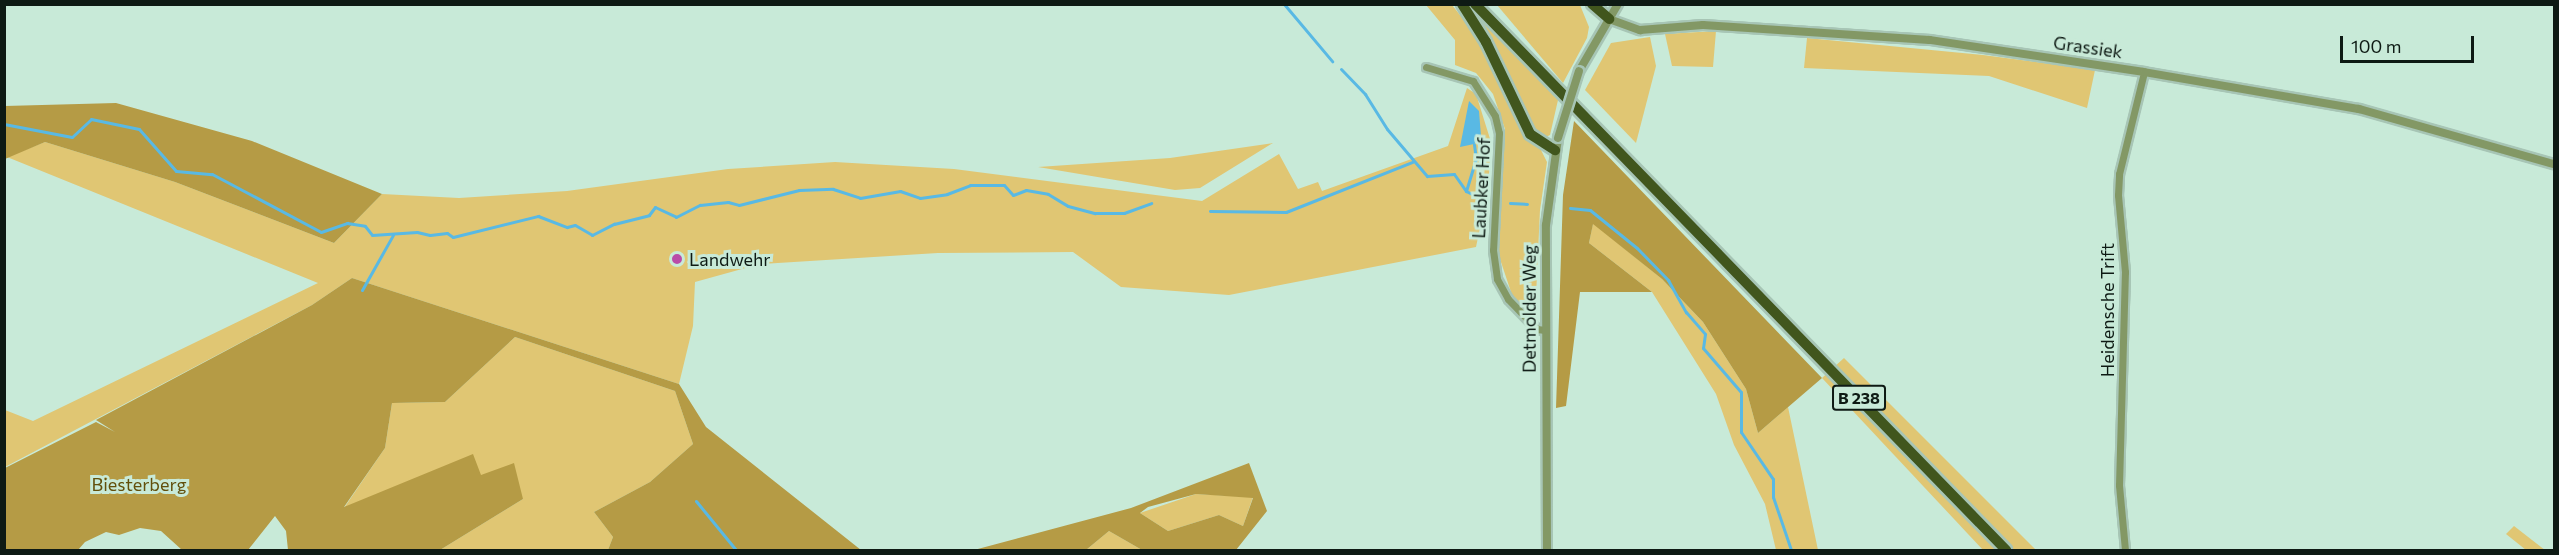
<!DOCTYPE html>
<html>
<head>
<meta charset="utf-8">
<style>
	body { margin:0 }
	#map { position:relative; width:2559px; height:555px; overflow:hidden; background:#c8ead8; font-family:Commissioner,sans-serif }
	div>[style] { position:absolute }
	.green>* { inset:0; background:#e0c673 }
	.forest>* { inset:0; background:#b59b45 }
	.water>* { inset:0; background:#59b9e4 }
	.stream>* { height:3px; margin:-1.5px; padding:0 1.5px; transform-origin:1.5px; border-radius:1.5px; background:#59b9e4 }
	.roads { filter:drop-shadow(2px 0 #a7c5b5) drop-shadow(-2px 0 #a7c5b5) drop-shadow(0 2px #a7c5b5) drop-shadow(0 -2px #a7c5b5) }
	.minor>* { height:7px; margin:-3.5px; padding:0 3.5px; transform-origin:3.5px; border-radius:3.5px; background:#839865 }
	.tertiary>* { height:8px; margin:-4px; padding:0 4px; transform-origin:4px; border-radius:4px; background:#839865 }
	.primary>* { height:10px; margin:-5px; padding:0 5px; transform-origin:5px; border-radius:5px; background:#41561d }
	.bridges { filter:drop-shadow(2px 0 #a7c5b5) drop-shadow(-2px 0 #a7c5b5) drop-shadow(0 2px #a7c5b5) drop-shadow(0 -2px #a7c5b5) }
	.tertiary-bridge>* { height:8px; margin:-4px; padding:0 4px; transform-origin:4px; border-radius:4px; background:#839865 }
	.dots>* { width:16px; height:16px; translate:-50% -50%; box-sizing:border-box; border:3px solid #c8ead8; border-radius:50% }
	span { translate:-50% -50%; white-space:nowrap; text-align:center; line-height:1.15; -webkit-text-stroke:6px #c8ead8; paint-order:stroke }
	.shield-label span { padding:2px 4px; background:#c8ead8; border:2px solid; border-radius:4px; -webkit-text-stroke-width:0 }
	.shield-label { font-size:16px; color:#0e1a14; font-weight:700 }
	.street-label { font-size:18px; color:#0e1a14 }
	.poi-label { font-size:18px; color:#0e1a14 }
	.left { translate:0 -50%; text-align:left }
	.park-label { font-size:18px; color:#624f0b }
	.frame { position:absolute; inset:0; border:6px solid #0e1a14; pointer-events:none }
	.scale { position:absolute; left:2340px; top:36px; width:134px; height:27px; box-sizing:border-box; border:3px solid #0e1a14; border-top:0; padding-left:8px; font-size:18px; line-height:21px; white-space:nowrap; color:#0e1a14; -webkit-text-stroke:4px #c8ead8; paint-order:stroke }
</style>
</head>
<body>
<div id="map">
	<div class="green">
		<i style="clip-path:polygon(1426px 5px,1452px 5px,1456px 10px,1481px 42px,1523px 133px,1541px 150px,1547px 162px,1540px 210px,1535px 318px,1513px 298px,1497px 250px,1505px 129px,1493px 94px,1476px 73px,1455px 65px,1455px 40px)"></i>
		<i style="clip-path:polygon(1497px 5px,1580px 5px,1589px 27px,1587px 38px,1563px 83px)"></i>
		<i style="clip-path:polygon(1481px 19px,1558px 100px,1550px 135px,1546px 137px,1533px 131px)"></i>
		<i style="clip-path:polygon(1716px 31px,1713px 67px,1672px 66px,1665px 34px)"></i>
		<i style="clip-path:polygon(1650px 37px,1656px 66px,1636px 143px,1585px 90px,1611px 43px)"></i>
		<i style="clip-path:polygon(1807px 38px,1983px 55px,2095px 70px,2087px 108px,1989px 76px,1804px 68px)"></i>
		<i style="clip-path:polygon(1467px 88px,1476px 94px,1491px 142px,1488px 190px,1476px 247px,1229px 295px,1121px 287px,1073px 252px,938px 253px,760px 264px,695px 282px,693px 326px,679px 384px,352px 278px,312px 305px,5px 467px,5px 410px,33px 421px,318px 283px,7px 157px,45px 142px,175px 182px,334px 243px,382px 194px,459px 198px,567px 191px,728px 169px,835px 162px,954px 169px,1202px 201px,1279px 154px,1298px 189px,1318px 182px,1322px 191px,1448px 146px)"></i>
		<i style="clip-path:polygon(1273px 143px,1200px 188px,1175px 190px,1038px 167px,1170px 158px)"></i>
		<i style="clip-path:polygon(1593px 223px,1662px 279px,1703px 322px,1746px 389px,1758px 433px,1788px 407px,1818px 550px,1776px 550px,1765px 504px,1734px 445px,1716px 394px,1652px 292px,1589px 243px)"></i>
		<i style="clip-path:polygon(515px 337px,675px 391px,693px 444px,650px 482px,594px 512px,613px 537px,608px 550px,440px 550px,523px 499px,481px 475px,344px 508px,385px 448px,392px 403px,445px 402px)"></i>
		<i style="clip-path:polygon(1844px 358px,2036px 550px,1983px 550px,1822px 378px)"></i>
		<i style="clip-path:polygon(1196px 494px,1253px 497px,1243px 526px,1219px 515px,1168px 531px,1140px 513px)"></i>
		<i style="clip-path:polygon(2514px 526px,2545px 550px,2526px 550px,2506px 534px)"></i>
		<i style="clip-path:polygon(1109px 531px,1142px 550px,1086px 550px)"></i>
	</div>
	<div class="forest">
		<i style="clip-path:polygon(116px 103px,252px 141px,382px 194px,334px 243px,175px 182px,45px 142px,5px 159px,5px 106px)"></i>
		<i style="clip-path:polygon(1574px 121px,1822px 378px,1758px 433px,1746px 389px,1703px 322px,1662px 279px,1593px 224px,1589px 243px,1652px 292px,1580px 292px,1566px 406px,1556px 408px,1563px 195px)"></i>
		<i style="clip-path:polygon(352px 278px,679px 384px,706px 427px,861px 550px,608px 550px,613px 537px,594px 512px,650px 482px,693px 444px,675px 391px,515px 337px,445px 402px,392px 403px,385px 448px,344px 507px,473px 454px,481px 475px,514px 463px,523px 499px,440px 550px,288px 550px,286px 531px,275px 516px,248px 550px,182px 550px,161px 531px,140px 528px,119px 535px,106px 532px,85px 542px,78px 550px,5px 550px,5px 468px,96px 422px,115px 432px,96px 420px,312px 305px)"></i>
		<i style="clip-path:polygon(evenodd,1249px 463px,1267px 511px,1236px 550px,1142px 550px,1109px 531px,1086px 550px,974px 550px,1131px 508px,1249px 463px,1196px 494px,1253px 498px,1243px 526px,1219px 515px,1168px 531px,1140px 513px,1148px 507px,1196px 494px)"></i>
	</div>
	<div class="water">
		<i style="clip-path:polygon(1469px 101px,1479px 111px,1481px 136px,1474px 144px,1460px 147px)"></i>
	</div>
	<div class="stream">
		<i style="left:1284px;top:4px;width:75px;rotate:49.9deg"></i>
		<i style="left:1341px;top:69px;width:35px;rotate:46deg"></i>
		<i style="left:1365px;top:94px;width:41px;rotate:57.8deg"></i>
		<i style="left:1387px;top:129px;width:62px;rotate:49.6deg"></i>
		<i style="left:1427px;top:176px;width:27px;rotate:-4deg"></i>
		<i style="left:1454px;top:174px;width:21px;rotate:55deg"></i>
		<i style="left:1466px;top:191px;width:22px;rotate:27deg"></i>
		<i style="left:4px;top:124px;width:69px;rotate:10.8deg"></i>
		<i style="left:72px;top:137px;width:26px;rotate:-43deg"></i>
		<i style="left:91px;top:119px;width:49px;rotate:11.8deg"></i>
		<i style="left:139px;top:129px;width:56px;rotate:48.6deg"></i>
		<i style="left:176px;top:171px;width:36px;rotate:5deg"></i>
		<i style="left:212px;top:174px;width:123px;rotate:28deg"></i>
		<i style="left:321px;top:232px;width:28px;rotate:-19deg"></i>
		<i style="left:347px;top:223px;width:18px;rotate:9deg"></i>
		<i style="left:365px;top:226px;width:11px;rotate:52deg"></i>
		<i style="left:372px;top:235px;width:45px;rotate:-3.8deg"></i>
		<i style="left:417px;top:232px;width:13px;rotate:13deg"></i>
		<i style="left:430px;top:235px;width:17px;rotate:-7deg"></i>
		<i style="left:447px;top:233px;width:7px;rotate:34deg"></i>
		<i style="left:453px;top:237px;width:88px;rotate:-13.9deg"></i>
		<i style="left:538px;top:216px;width:31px;rotate:21deg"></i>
		<i style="left:567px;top:227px;width:8px;rotate:-14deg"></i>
		<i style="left:575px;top:225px;width:20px;rotate:30deg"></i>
		<i style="left:592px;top:235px;width:25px;rotate:-27deg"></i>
		<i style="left:614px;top:224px;width:36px;rotate:-14deg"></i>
		<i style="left:649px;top:215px;width:10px;rotate:-53deg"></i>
		<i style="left:655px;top:207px;width:23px;rotate:25deg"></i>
		<i style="left:676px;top:217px;width:27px;rotate:-27deg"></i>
		<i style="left:700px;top:205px;width:28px;rotate:-6deg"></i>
		<i style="left:728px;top:202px;width:11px;rotate:15deg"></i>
		<i style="left:739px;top:205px;width:62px;rotate:-14deg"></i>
		<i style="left:799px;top:190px;width:34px;rotate:-2deg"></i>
		<i style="left:833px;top:189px;width:28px;rotate:18deg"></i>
		<i style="left:860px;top:198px;width:41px;rotate:-9.9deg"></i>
		<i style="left:900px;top:191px;width:21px;rotate:19deg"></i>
		<i style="left:920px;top:198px;width:27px;rotate:-8deg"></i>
		<i style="left:947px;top:194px;width:25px;rotate:-21deg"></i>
		<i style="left:970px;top:185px;width:34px"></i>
		<i style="left:1004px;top:185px;width:13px;rotate:48deg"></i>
		<i style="left:1013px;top:195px;width:14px;rotate:-21deg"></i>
		<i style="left:1026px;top:190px;width:22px;rotate:10deg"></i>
		<i style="left:1048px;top:194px;width:23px;rotate:31deg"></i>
		<i style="left:1068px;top:206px;width:28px;rotate:15deg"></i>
		<i style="left:1095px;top:213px;width:29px"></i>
		<i style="left:1124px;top:213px;width:29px;rotate:-20deg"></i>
		<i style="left:1466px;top:191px;width:34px;rotate:-73deg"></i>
		<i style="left:1476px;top:159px;width:15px;rotate:-98deg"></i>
		<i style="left:1510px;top:203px;width:17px;rotate:3deg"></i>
		<i style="left:1570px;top:208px;width:20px;rotate:6deg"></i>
		<i style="left:1590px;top:210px;width:60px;rotate:39deg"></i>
		<i style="left:1637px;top:248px;width:45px;rotate:45.9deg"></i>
		<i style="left:1668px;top:280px;width:37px;rotate:61deg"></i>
		<i style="left:1686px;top:312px;width:29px;rotate:49deg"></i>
		<i style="left:1705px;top:334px;width:14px;rotate:98deg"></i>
		<i style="left:1703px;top:348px;width:58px;rotate:49.2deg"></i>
		<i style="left:1741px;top:392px;width:40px;rotate:90deg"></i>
		<i style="left:1741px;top:432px;width:57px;rotate:55.8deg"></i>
		<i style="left:1773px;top:479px;width:18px;rotate:90deg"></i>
		<i style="left:1773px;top:497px;width:56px;rotate:71.2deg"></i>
		<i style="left:1210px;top:211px;width:76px;rotate:0.8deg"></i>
		<i style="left:1286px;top:212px;width:136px;rotate:-21.6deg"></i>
		<i style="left:362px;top:290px;width:63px;rotate:-60.6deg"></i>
		<i style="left:696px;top:501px;width:63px;rotate:50.8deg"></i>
	</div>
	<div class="roads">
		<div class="minor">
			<i style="left:1426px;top:67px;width:49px;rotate:16.6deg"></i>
			<i style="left:1473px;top:81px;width:41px;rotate:57.8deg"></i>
			<i style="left:1495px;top:116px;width:17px;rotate:77deg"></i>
			<i style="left:1499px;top:133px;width:117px;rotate:92.9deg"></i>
			<i style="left:1493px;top:250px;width:29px;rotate:82deg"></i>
			<i style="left:1497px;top:279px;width:23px;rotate:61deg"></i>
			<i style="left:1508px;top:299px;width:42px;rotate:46deg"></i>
			<i style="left:1537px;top:329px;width:8px;rotate:7deg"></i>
			<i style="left:2125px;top:550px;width:65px;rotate:-95.3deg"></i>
			<i style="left:2119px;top:485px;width:213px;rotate:-88.4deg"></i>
			<i style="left:2125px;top:272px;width:77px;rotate:-95.2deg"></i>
			<i style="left:2118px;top:195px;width:21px;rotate:-87deg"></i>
			<i style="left:2119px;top:174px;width:105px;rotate:-76.2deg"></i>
		</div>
		<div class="tertiary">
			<i style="left:1609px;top:19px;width:33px;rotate:20deg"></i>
			<i style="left:1640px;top:30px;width:63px;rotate:-4.5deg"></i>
			<i style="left:1703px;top:25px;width:227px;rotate:3.8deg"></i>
			<i style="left:1930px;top:40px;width:216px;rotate:8.5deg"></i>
			<i style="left:2144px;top:72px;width:218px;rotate:9.8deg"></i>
			<i style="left:2359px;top:109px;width:203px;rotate:15.8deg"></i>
			<i style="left:1579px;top:71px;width:78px;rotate:-59.8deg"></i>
			<i style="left:1547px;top:550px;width:325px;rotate:-90.2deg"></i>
			<i style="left:1546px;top:225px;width:88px;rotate:-82.1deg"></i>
		</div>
		<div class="primary">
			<i style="left:1462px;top:4px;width:45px;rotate:57.7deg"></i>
			<i style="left:1486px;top:42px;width:102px;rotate:64.4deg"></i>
			<i style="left:1530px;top:134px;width:30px;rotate:33deg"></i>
			<i style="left:1475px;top:4px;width:762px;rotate:45.8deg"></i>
			<i style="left:1592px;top:4px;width:23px;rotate:41deg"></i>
		</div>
	</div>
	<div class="bridges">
		<div class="tertiary-bridge">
			<i style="left:1558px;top:138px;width:70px;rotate:-72.6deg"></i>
		</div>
	</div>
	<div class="dots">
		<i style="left:677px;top:259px;background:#ba4ba8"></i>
	</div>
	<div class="shield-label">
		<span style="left:1859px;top:398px">B 238</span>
	</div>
	<div class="street-label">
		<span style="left:2088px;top:47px;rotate:8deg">Grassiek</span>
		<span style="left:1481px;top:188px;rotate:-87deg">Laubker Hof</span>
		<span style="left:1529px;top:309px;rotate:-90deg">Detmolder Weg</span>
		<span style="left:2107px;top:310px;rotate:-90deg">Heidensche Trift</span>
	</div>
	<div class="poi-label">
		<span class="left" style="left:689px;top:259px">Landwehr</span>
	</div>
	<div class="park-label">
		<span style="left:139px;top:484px">Biesterberg</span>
	</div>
	<div class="frame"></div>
	<div class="scale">100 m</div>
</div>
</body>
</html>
